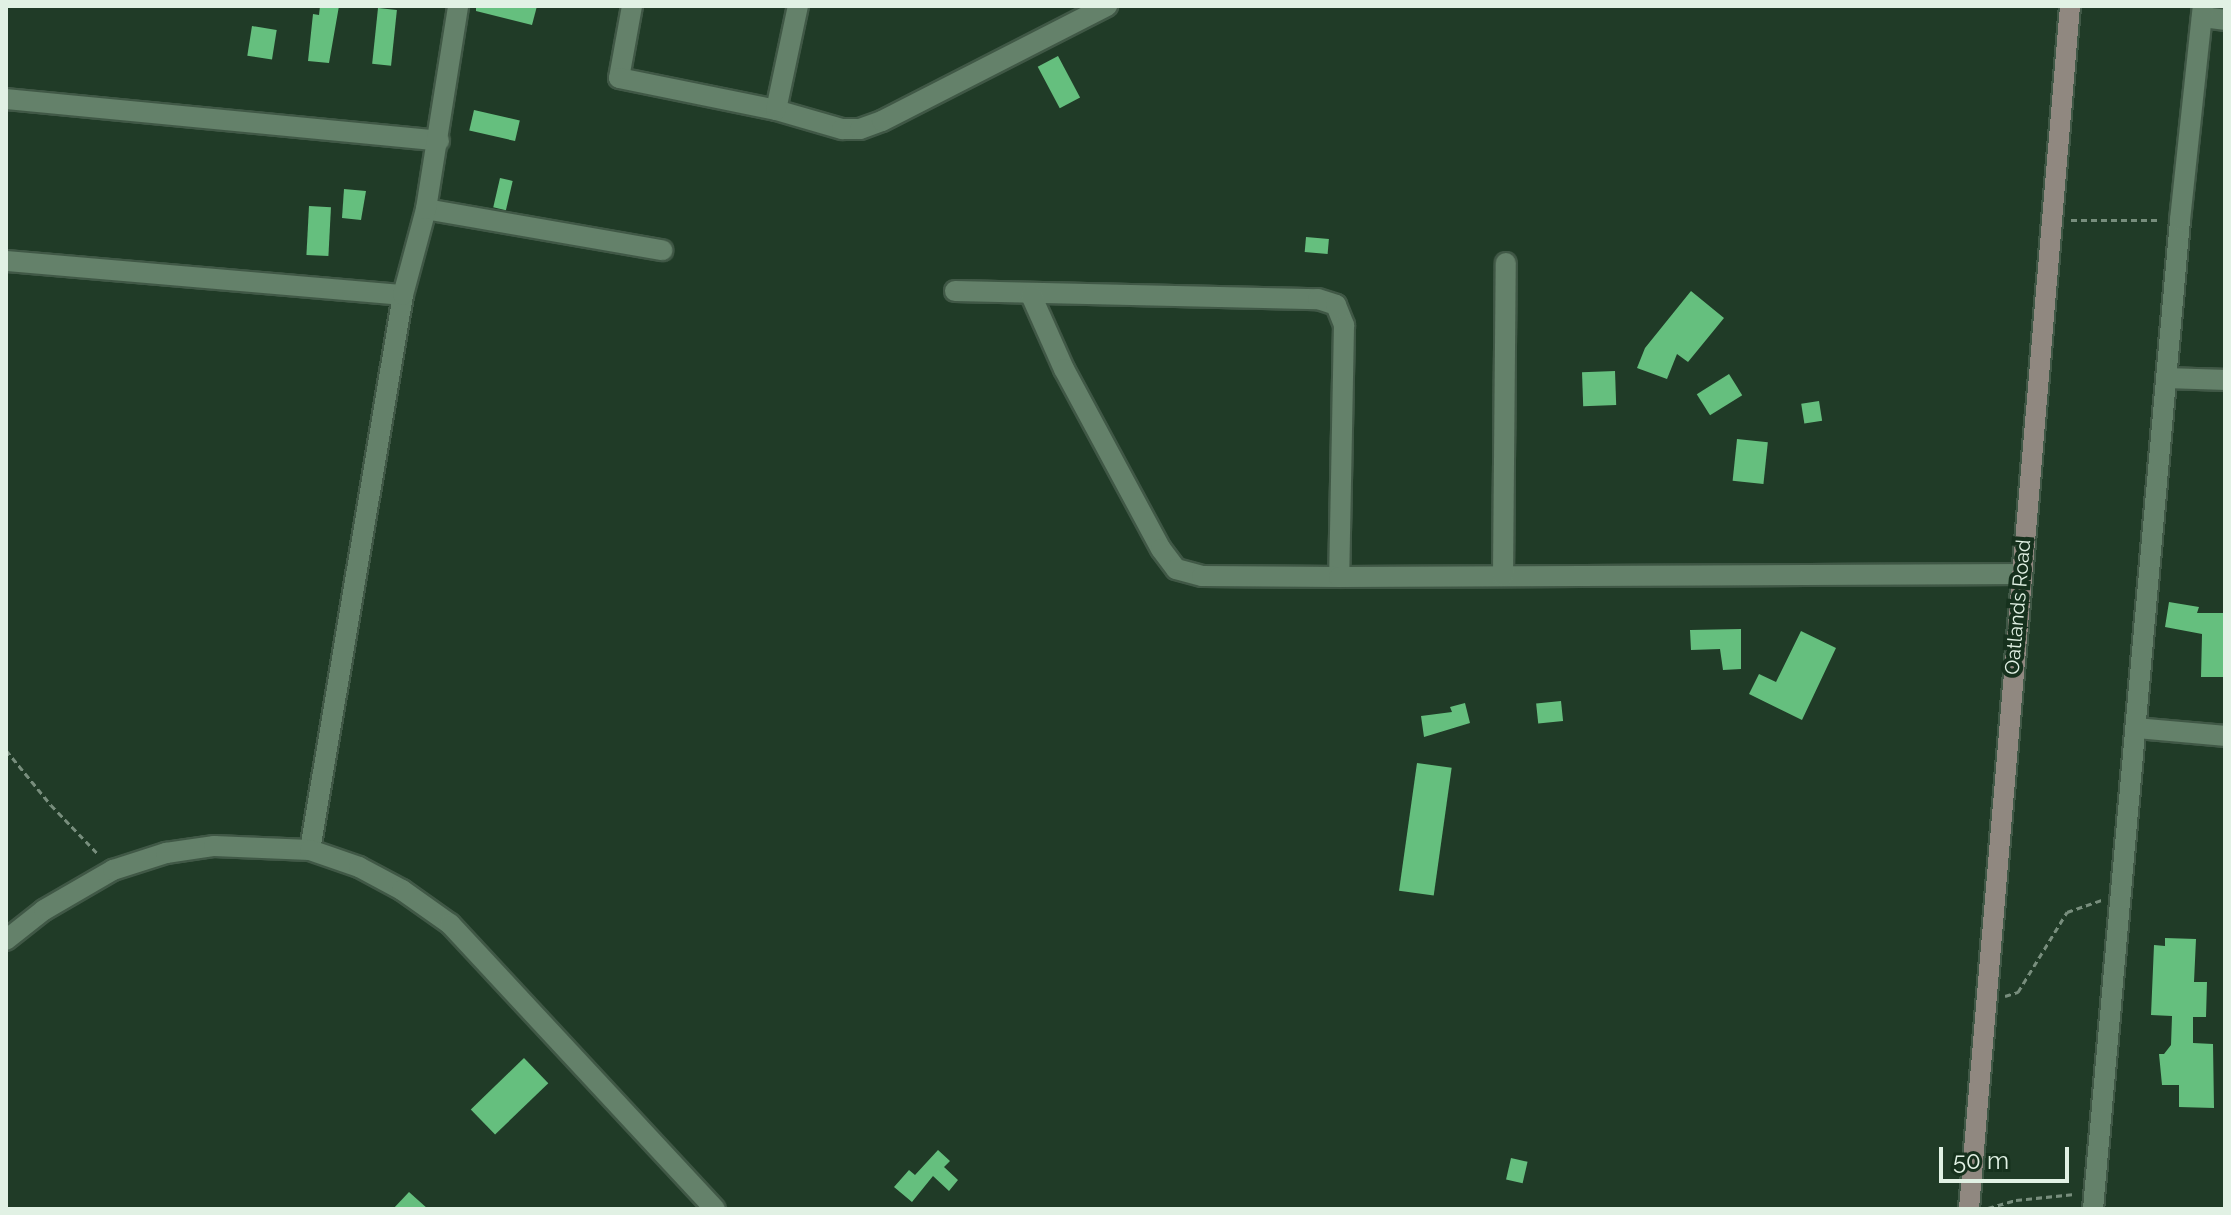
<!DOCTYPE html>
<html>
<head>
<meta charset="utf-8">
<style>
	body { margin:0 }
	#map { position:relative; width:2231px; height:1215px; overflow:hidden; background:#203b27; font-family:Raleway,sans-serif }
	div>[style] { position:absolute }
	.building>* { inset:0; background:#65bf7e; transform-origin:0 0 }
	.path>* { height:3px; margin-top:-1.5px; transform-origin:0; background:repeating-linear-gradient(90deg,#788e7d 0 6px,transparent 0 10px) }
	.roads { filter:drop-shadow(2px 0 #405846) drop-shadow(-2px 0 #405846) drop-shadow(0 2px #405846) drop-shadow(0 -2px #405846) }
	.street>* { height:20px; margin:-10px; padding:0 10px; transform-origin:10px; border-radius:10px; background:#64816a }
	.secondary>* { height:20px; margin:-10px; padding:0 10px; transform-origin:10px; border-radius:10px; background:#908880 }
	span { translate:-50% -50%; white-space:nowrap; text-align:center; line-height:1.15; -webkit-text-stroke:8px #16311d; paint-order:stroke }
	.street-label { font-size:20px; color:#e1f1e4 }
	.frame { position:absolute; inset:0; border:8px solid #e1f1e4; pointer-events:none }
	.scale { position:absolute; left:1939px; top:1147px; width:130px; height:36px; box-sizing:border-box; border:4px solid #e1f1e4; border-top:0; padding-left:10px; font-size:24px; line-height:28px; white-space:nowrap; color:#e1f1e4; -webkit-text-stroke:6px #16311d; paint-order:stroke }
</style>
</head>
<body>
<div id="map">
	<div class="building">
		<i style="clip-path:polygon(320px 6px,339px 6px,329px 63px,308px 61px,313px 14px,319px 15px)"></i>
		<i style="clip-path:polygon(476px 6px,537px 6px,532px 25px,476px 11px)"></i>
		<i style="left:378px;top:8px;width:19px;height:56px;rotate:6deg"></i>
		<i style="left:252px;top:26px;width:25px;height:30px;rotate:9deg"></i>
		<i style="left:1058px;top:56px;width:47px;height:23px;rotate:62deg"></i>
		<i style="left:474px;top:110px;width:47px;height:21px;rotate:13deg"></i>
		<i style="left:500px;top:178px;width:13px;height:30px;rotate:13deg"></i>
		<i style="clip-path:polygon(344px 189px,366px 191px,361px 220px,342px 218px)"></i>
		<i style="left:309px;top:206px;width:22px;height:49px;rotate:3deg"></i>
		<i style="left:1306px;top:237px;width:23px;height:15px;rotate:5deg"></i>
		<i style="clip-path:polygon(1691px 291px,1724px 318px,1688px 362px,1677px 354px,1667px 379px,1637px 368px,1645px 348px)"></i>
		<i style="left:1615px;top:371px;width:34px;height:33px;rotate:88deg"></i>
		<i style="left:1729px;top:374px;width:25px;height:38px;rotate:58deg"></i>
		<i style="left:1819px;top:401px;width:20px;height:18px;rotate:81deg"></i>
		<i style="left:1737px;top:439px;width:31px;height:42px;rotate:6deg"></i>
		<i style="clip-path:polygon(2169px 602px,2199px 607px,2197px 613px,2225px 613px,2225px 677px,2201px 677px,2202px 634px,2165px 627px)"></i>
		<i style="clip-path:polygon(1741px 629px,1741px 669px,1723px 670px,1720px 649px,1691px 650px,1690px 630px)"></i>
		<i style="clip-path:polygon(1801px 631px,1836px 648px,1802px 720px,1749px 694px,1759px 674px,1776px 682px)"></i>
		<i style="left:1561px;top:701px;width:20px;height:25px;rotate:84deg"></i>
		<i style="clip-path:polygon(1465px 703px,1470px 723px,1424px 737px,1421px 716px,1452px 712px,1450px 707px)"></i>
		<i style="left:1417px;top:763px;width:35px;height:129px;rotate:8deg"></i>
		<i style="clip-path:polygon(2165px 938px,2196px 939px,2194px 982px,2207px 982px,2206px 1017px,2193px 1017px,2193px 1043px,2213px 1044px,2214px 1108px,2179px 1107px,2179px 1085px,2162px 1085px,2159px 1054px,2164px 1054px,2171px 1045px,2172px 1016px,2151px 1015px,2154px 945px,2165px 946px)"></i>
		<i style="left:524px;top:1058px;width:35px;height:74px;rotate:46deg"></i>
		<i style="clip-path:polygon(938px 1150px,950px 1161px,944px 1167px,958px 1180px,949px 1191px,933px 1176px,912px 1202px,894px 1187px,909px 1170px,915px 1175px)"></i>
		<i style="left:1511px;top:1158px;width:17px;height:22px;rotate:13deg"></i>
		<i style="clip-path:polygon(409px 1192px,428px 1209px,393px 1209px)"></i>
	</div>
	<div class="path">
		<i style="left:2071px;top:220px;width:89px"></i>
		<i style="left:6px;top:750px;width:71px;rotate:50.7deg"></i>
		<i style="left:51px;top:805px;width:69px;rotate:46.2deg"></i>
		<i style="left:2005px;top:996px;width:14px;rotate:-17deg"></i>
		<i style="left:2018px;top:992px;width:94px;rotate:-58.5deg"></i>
		<i style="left:2067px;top:912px;width:37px;rotate:-19deg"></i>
		<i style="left:1988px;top:1208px;width:29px;rotate:-16deg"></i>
		<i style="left:2016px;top:1200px;width:59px;rotate:-5.8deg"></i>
	</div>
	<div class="roads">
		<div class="street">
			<i style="left:632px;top:6px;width:73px;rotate:100.2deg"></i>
			<i style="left:619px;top:78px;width:160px;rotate:11.5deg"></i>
			<i style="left:776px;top:110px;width:69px;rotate:16.1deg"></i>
			<i style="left:842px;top:129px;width:18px"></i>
			<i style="left:860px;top:129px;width:23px;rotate:-20deg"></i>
			<i style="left:882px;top:121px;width:253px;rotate:-27.1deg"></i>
			<i style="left:2202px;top:17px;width:23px;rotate:7deg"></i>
			<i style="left:6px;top:99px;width:435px;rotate:5.5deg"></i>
			<i style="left:776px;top:110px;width:106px;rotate:-78.1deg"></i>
			<i style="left:426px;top:209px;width:240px;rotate:9.9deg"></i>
			<i style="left:6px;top:261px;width:398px;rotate:4.9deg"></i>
			<i style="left:955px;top:291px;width:363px;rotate:1.3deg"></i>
			<i style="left:1318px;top:299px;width:19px;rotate:18deg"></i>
			<i style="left:1336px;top:305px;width:22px;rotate:68deg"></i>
			<i style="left:1344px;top:325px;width:252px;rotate:91.1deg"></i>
			<i style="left:1031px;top:295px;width:81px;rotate:66deg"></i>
			<i style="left:1064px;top:369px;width:204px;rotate:61.7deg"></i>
			<i style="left:1161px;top:549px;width:25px;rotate:53deg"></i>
			<i style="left:1176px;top:569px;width:27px;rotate:15deg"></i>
			<i style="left:1202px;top:576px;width:137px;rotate:0.4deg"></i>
			<i style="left:1339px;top:577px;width:682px;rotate:-0.25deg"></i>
			<i style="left:2168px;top:378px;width:57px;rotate:2deg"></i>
			<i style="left:1503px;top:576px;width:313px;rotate:-89.5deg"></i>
			<i style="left:2136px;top:728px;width:89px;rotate:5.1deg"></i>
			<i style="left:310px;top:850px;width:563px;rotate:-80.49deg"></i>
			<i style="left:403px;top:295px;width:89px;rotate:-75deg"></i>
			<i style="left:426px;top:209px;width:206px;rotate:-81deg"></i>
			<i style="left:6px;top:940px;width:48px;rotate:-38.3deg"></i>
			<i style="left:44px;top:910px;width:80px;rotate:-30.1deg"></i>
			<i style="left:113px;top:870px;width:56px;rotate:-17.8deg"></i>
			<i style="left:166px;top:853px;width:49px;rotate:-8.3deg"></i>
			<i style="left:214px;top:846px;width:96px;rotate:2.4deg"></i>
			<i style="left:310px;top:850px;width:52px;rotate:19.1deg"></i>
			<i style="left:359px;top:867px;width:49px;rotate:28.1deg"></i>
			<i style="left:402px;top:890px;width:59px;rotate:35.3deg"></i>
			<i style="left:450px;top:924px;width:389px;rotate:47.1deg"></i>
			<i style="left:2093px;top:1209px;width:993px;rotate:-84.97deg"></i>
			<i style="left:2180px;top:220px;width:215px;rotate:-83.9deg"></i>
		</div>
		<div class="secondary">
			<i style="left:1969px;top:1209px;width:1207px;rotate:-85.2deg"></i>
		</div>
	</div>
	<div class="street-label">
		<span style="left:2018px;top:607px;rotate:-85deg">Oatlands Road</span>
	</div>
	<div class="frame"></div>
	<div class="scale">50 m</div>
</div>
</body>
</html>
